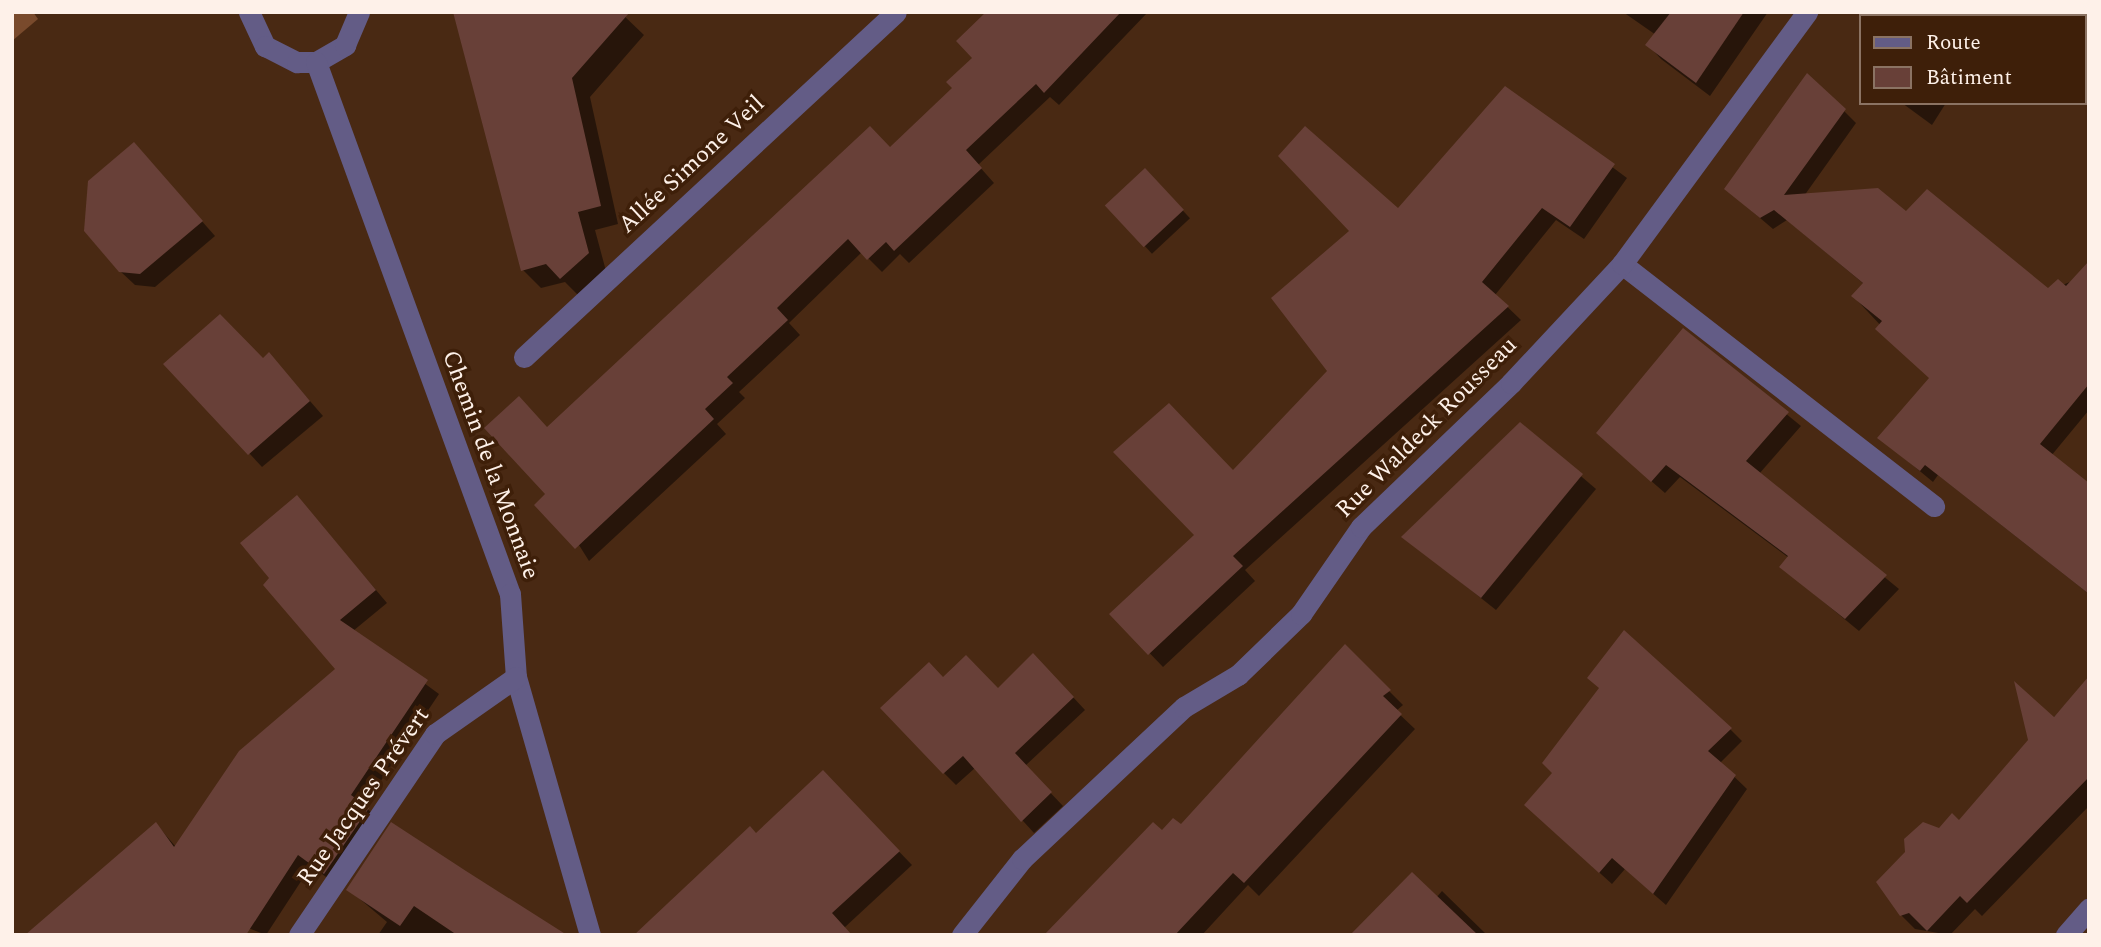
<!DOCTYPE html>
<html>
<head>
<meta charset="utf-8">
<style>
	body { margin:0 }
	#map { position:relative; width:2101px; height:947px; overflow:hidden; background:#492913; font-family:Spectral,serif }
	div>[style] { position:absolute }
	.green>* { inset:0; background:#794a2c }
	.shadow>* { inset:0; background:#0007; transform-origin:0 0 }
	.building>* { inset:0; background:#684038; transform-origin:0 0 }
	.minor>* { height:21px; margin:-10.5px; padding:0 10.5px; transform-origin:10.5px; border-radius:10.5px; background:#635c86 }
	span { translate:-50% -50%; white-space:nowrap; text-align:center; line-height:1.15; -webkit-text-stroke:7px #3e1f09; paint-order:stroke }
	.street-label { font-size:24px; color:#fef1e9 }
	.frame { position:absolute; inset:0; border:14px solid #fef1e9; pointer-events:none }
	.legend { position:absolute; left:1859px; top:14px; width:228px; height:91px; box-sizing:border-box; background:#3e1f09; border:2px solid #8b7363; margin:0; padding:9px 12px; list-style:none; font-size:21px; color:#fef1e9 }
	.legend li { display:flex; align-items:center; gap:14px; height:35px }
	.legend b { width:35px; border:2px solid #8b7363 }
</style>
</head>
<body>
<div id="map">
	<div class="green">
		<i style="clip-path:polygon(12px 12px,33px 12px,38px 19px,12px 41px)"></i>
	</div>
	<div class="shadow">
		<i style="clip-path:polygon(455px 12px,620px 12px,644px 35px,590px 97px,618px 224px,595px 230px,606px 271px,579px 296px,565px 282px,541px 288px,523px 270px)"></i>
		<i style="clip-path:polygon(1018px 12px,1148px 12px,1059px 105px,1050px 97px,978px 165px,994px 183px,909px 263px,900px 254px,882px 272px,862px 252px,789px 323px,800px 335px,739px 392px,745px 398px,717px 424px,726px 434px,589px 561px,547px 494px,547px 429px,890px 149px,954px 88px)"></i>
		<i style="clip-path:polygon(1623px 12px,1768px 12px,1710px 96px,1661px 59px,1648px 45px,1656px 35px)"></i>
		<i style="clip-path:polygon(1506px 88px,1627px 178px,1584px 239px,1556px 220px,1495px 295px,1521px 320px,1245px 570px,1255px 581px,1163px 667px,1112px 614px,1197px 535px,1234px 472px,1329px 371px,1398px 210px)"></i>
		<i style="clip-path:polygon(1902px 103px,1946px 103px,1932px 125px)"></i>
		<i style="clip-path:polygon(1844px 111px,1856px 123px,1804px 196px,1906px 214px,2048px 291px,2089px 274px,2089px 410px,2051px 456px,2089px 486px,2089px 594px,1938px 475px,1933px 482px,1880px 438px,1931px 379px,1853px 296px,1864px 284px,1787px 220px,1773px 229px,1726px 189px)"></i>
		<i style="clip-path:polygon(134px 144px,215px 236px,155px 287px,135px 285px,120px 271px)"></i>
		<i style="left:1145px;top:170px;width:66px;height:52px;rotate:47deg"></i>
		<i style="clip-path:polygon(1684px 331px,1801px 426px,1759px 474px,1899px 589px,1859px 631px,1781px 567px,1789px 558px,1680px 477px,1665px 493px,1611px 446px)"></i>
		<i style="clip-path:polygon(269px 354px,323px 416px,262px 467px,249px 453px)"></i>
		<i style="clip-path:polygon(1520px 424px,1596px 489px,1496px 610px,1404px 537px)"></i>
		<i style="clip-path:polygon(297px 497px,387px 603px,353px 631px,439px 694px,364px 806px,381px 821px,337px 885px,311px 866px,266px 935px,248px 928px,243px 935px,156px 824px,176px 847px,338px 669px,271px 578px)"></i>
		<i style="clip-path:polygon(1345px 647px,1403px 705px,1396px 711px,1415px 729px,1259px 896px,1248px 885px,1202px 935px,1047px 935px,1162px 832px,1181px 827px)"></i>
		<i style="clip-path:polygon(1045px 667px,1085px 710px,1025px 766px,1063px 806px,1034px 833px,975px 768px,956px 785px,944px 773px,944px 679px,998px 690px)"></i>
		<i style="clip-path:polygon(2089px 678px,2089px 806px,1982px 916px,1975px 909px,1950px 935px,1915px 929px,1901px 915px,1939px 830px,1959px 823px)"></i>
		<i style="clip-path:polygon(1600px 689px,1730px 729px,1742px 741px,1720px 763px,1747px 789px,1666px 905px,1625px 869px,1612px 884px,1538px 817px,1554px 773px)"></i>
		<i style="clip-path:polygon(836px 786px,912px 865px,844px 928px,756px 835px)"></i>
		<i style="clip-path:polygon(348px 889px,549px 935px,378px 935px,387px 922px)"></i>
		<i style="clip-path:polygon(1442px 891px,1487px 935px,1389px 935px,1436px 898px)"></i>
	</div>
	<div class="building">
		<i style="clip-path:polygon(453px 12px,630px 12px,572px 78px,601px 206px,578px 212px,589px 253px,560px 279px,546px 264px,521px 271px)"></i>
		<i style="clip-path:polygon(986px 12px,1121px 12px,1044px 93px,1036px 84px,966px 150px,982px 168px,894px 251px,886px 242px,867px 260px,848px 239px,777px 308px,788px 320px,727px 377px,733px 383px,705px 409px,714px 419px,575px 549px,534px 505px,545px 494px,484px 428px,519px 396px,547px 427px,870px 126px,890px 147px,952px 88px,946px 82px,972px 58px,956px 41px)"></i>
		<i style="clip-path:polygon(1671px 12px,1744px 12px,1696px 83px,1645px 45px)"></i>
		<i style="clip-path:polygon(1807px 73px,1846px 109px,1784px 195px,1878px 188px,1906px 211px,1927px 189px,2048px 288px,2058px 279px,2066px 286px,2089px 261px,2089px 384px,2040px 444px,2089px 483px,2089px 594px,1925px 465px,1920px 471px,1877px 438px,1929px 378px,1875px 329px,1882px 321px,1851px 296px,1863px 283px,1774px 210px,1760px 218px,1724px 189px)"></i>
		<i style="clip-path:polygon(1505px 86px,1615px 164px,1570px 227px,1542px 208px,1482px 282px,1509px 306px,1233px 556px,1243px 566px,1148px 655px,1109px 614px,1194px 535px,1113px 452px,1169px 403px,1233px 470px,1327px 371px,1271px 298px,1349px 231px,1278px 156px,1305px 126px,1398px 208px)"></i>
		<i style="clip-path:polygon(134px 142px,203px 221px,140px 274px,119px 272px,84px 231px,88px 181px)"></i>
		<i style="left:1145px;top:168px;width:57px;height:55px;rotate:47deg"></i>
		<i style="clip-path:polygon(220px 314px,263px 358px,269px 352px,310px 401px,248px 455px,163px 364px)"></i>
		<i style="clip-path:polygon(1683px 328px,1789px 412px,1746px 461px,1887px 575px,1845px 619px,1779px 567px,1788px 556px,1666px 465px,1651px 482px,1596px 433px)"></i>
		<i style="clip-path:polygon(1520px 422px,1583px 474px,1481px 598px,1401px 537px)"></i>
		<i style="clip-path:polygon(297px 495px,376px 590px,340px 620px,428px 680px,351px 795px,369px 808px,324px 874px,298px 855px,246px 935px,25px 935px,156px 822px,174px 847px,239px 751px,335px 669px,263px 585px,269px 578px,240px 543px)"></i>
		<i style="clip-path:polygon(1624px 630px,1732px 728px,1708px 751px,1736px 775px,1653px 894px,1612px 858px,1599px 873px,1524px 805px,1552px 773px,1542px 763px,1599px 688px,1587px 678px)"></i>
		<i style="clip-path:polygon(1345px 644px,1391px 690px,1383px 696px,1402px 714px,1244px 883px,1233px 873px,1175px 935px,1044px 935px,1153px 822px,1162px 830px,1173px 818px,1181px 824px)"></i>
		<i style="clip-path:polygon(1033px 653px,1074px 697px,1015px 753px,1052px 792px,1021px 822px,963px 756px,943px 774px,880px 708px,929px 662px,943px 677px,966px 655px,998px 688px)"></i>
		<i style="clip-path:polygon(2089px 676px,2089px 777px,1967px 903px,1960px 896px,1927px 931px,1909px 913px,1900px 916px,1876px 882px,1905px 852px,1904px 839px,1923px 822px,1939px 828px,1952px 813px,1959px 820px,2028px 740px,2014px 681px,2054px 717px)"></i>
		<i style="clip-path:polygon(823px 770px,900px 851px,832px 913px,852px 935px,634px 935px,750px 826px,756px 833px)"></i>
		<i style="clip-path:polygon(391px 822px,466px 871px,567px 935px,457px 935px,414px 906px,400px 926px,346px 890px)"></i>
		<i style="clip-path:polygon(1412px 872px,1478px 935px,1350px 935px)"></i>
	</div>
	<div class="minor">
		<i style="left:249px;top:12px;width:38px;rotate:65deg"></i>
		<i style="left:265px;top:46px;width:36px;rotate:27deg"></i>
		<i style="left:297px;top:62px;width:19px"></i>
		<i style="left:316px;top:62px;width:34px;rotate:-30deg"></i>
		<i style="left:345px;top:45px;width:36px;rotate:-67deg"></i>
		<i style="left:316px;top:62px;width:566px;rotate:69.97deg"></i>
		<i style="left:510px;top:594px;width:83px;rotate:85.9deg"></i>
		<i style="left:516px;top:677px;width:268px;rotate:74deg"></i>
		<i style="left:1622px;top:264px;width:395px;rotate:37.8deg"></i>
		<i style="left:524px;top:357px;width:507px;rotate:-42.84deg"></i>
		<i style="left:299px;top:935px;width:243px;rotate:-55.9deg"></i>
		<i style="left:435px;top:734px;width:99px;rotate:-35.1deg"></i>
		<i style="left:962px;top:935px;width:97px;rotate:-51.7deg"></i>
		<i style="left:1022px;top:859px;width:222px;rotate:-43.2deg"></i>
		<i style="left:1184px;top:707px;width:63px;rotate:-30.7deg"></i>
		<i style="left:1238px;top:675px;width:88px;rotate:-44.1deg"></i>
		<i style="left:1301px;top:614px;width:106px;rotate:-55.4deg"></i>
		<i style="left:1361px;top:527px;width:208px;rotate:-43.8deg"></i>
		<i style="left:1511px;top:383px;width:163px;rotate:-47deg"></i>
		<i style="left:1622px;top:264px;width:313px;rotate:-53.7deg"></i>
		<i style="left:2066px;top:935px;width:35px;rotate:-49deg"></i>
	</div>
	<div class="street-label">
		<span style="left:692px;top:165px;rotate:-43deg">Allée Simone Veil</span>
		<span style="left:1427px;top:428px;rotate:-45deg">Rue Waldeck Rousseau</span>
		<span style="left:490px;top:465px;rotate:70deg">Chemin de la Monnaie</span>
		<span style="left:364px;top:797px;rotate:-55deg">Rue Jacques Prévert</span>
	</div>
	<div class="frame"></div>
	<ul class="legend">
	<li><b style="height:9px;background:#635c86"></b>Route</li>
	<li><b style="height:19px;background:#684038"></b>Bâtiment</li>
	</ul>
</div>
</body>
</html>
